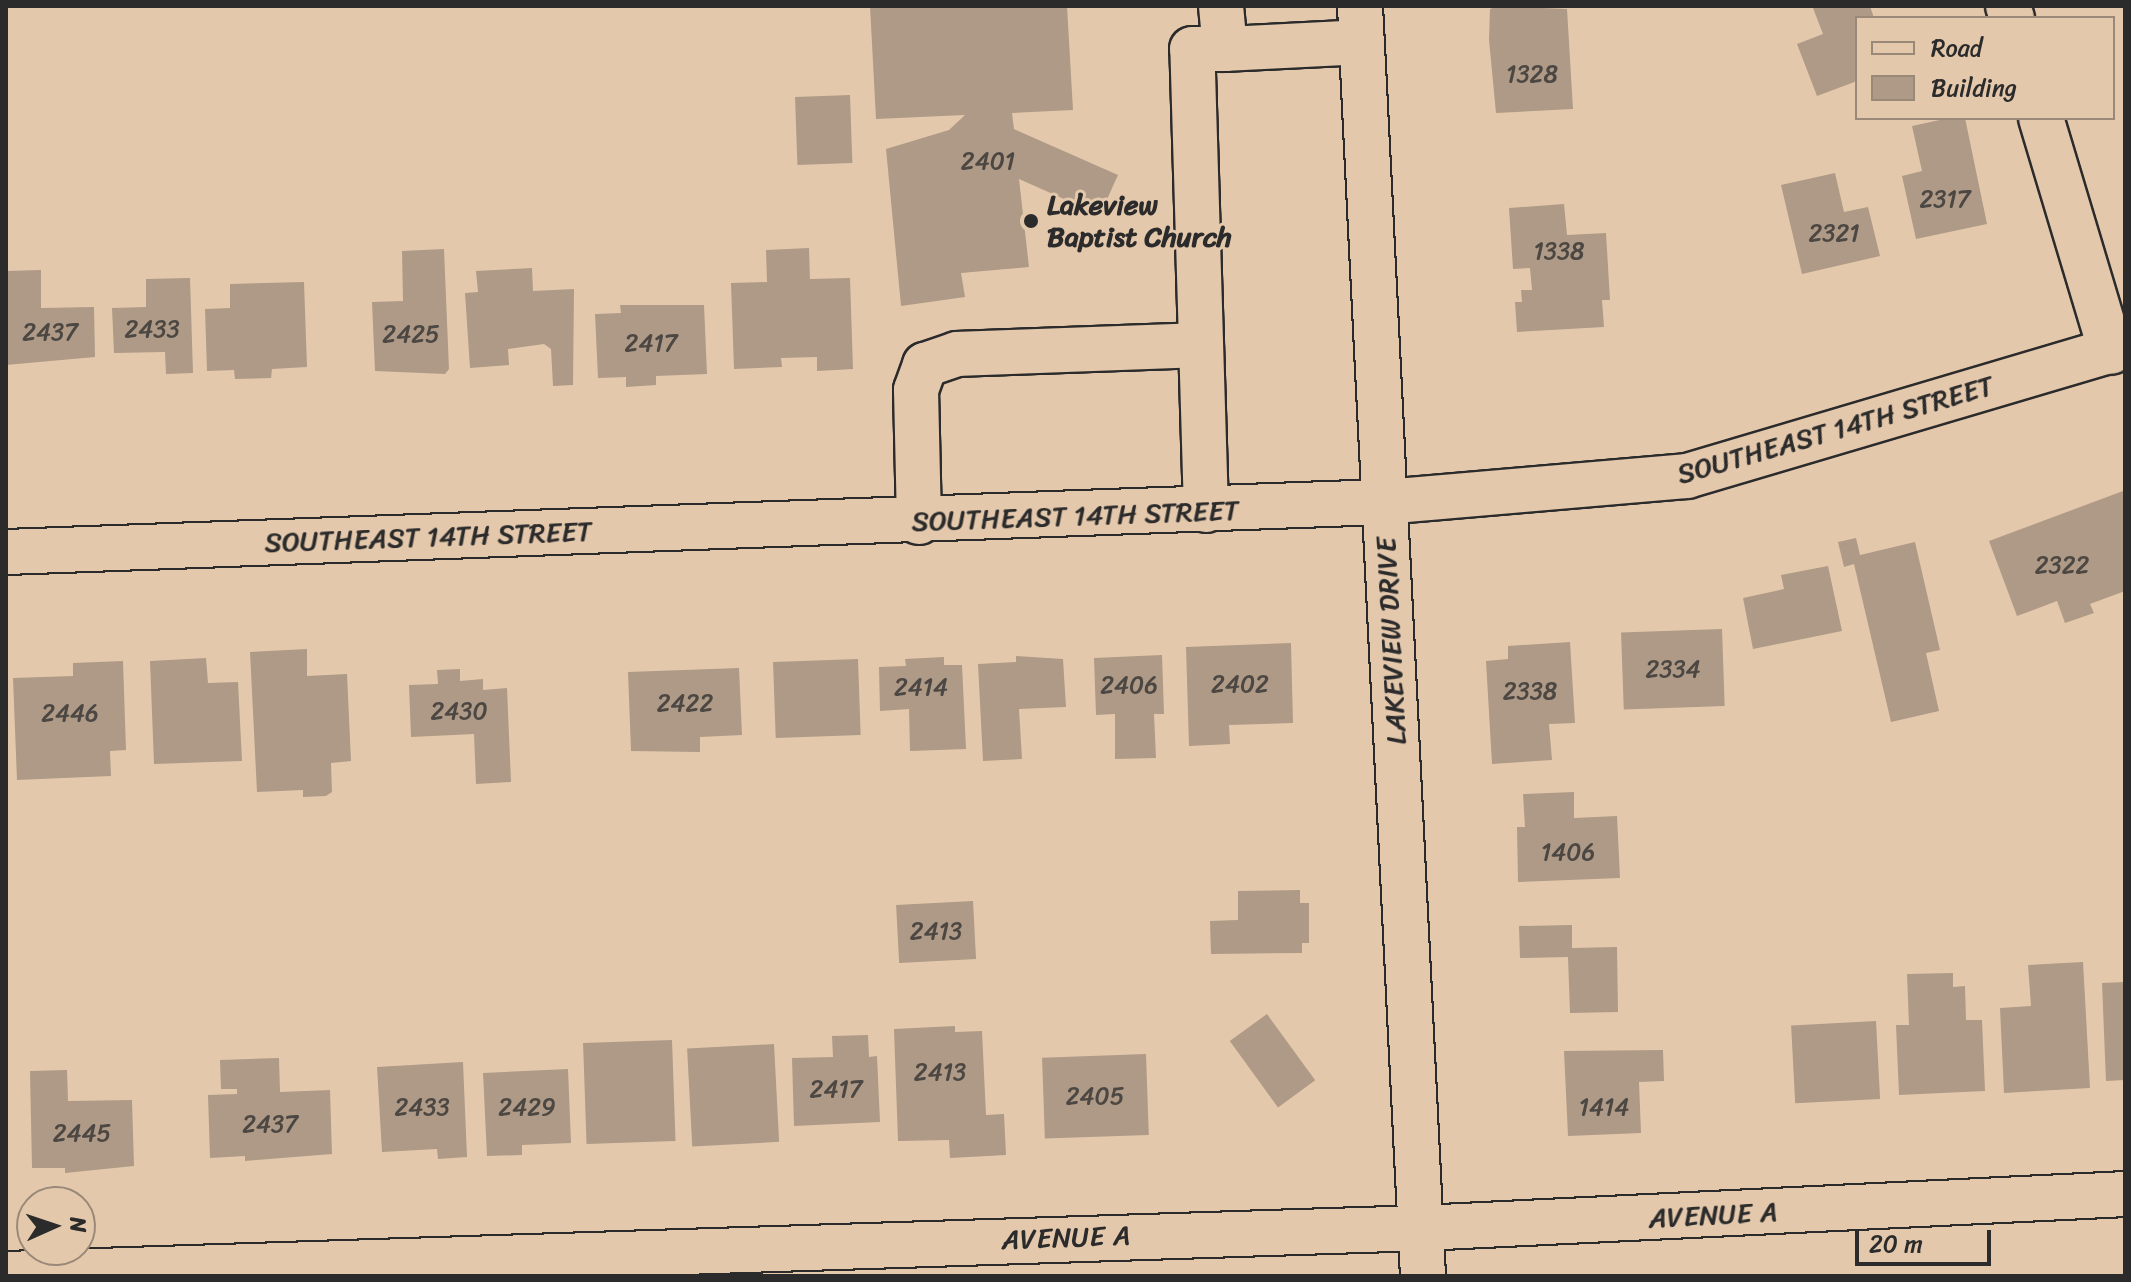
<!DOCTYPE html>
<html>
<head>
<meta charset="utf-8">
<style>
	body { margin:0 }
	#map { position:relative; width:2131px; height:1282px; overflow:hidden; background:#e4c8ac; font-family:Sriracha,sans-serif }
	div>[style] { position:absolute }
	.building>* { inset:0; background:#ae9a86; transform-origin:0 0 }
	.roads { filter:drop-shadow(2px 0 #2b2b2b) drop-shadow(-2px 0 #2b2b2b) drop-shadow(0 2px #2b2b2b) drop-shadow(0 -2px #2b2b2b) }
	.minor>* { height:44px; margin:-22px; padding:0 22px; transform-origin:22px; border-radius:22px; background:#e4c8ac }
	.dots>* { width:22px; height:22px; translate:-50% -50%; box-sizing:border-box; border:4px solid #e4c8ac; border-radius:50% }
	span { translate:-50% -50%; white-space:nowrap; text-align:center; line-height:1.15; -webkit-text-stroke:6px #e4c8ac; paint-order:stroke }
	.number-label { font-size:24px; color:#4c4742 }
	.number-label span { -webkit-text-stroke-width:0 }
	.poi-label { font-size:28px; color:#2b2b2b; font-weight:700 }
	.left { translate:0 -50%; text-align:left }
	.street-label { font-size:28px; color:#2b2b2b }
	.frame { position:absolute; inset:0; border:8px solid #2b2b2b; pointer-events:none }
	.legend { position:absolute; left:1855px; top:16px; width:260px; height:104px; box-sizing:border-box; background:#e4c8ac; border:2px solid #9a8978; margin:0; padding:10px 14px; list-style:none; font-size:24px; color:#2b2b2b }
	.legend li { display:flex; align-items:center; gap:16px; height:40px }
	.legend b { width:40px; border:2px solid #9a8978 }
	.north { position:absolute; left:16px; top:1186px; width:80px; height:80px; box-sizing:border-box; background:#e4c8ac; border:2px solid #9a8978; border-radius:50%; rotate:87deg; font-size:22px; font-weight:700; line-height:32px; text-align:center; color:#2b2b2b }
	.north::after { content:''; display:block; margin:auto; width:28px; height:36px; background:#2b2b2b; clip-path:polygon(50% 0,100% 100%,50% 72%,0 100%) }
	.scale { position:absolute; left:1855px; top:1230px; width:136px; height:36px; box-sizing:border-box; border:4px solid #2b2b2b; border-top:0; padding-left:10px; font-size:24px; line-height:28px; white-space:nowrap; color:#2b2b2b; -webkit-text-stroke:6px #e4c8ac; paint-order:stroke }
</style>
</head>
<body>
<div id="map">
	<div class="building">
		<i style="clip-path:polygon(870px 6px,1067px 6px,1073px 110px,1012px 113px,1014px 129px,1118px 175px,1100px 215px,1019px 179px,1029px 267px,961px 273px,965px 297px,901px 306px,886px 149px,949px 130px,965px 115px,876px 119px)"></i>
		<i style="clip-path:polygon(1498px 6px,1567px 9px,1573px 109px,1496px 113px,1489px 40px,1490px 9px)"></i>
		<i style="clip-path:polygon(1870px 6px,1874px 18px,1857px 18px,1857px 81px,1817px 96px,1797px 44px,1823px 34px,1813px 8px)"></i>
		<i style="left:850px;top:95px;width:68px;height:55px;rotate:88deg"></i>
		<i style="clip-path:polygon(1949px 118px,1965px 118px,1987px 224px,1916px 239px,1902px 176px,1922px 171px,1912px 126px)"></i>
		<i style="clip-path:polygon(1835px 173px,1844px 212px,1868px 207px,1880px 256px,1802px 274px,1781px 185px)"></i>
		<i style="clip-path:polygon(1564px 204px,1567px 235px,1606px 233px,1610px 300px,1602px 300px,1604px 327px,1517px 332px,1515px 302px,1522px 302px,1521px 290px,1532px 290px,1530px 268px,1513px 269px,1509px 208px)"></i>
		<i style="clip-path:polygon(809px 248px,810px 279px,850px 278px,853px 369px,817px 371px,817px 357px,781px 358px,782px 367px,734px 369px,731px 283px,767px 282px,766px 250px)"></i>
		<i style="clip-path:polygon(444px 249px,449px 369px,445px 374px,375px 371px,372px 302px,403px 301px,402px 251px)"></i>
		<i style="clip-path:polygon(532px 268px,533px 291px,574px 289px,573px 385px,553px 386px,551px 349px,544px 344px,508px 349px,509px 365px,470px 368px,465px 293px,478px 292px,476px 271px)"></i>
		<i style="clip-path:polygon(41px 270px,41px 308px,94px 307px,95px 357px,6px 365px,6px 271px)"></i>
		<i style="clip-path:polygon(190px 278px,193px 373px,166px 374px,165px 352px,114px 353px,112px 308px,146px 307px,146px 279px)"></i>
		<i style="clip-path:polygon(304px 282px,307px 367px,272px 369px,271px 378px,235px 379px,234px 370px,207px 371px,205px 309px,230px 308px,230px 284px)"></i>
		<i style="clip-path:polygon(620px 305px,704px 305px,707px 374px,656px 376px,656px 385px,626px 387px,626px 377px,598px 378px,595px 314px,621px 313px)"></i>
		<i style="clip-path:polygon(2123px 491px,2125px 591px,2090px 604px,2094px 613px,2065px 623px,2057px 601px,2017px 616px,1989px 541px)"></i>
		<i style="clip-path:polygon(1856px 538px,1860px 555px,1915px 542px,1940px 650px,1926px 653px,1939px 711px,1891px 722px,1854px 564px,1844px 567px,1838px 542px)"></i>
		<i style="clip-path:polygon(1828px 566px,1842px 631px,1753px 649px,1743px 598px,1784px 589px,1781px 575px)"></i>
		<i style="left:1722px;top:629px;width:77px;height:101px;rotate:88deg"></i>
		<i style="clip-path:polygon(1570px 642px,1575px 723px,1549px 724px,1552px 760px,1492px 764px,1486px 661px,1508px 659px,1508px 646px)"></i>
		<i style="clip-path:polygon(1291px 643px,1293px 723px,1229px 725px,1230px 744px,1189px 746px,1186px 647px)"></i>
		<i style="clip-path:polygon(307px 649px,307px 676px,347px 674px,351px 761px,331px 763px,332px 792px,326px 796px,303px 797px,303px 790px,257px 792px,250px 652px)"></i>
		<i style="clip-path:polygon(1162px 655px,1164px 714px,1154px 714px,1156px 758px,1115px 759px,1115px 714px,1096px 715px,1094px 658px)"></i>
		<i style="clip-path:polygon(1016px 656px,1063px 659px,1066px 707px,1019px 709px,1022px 759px,983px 761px,978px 664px,1016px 662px)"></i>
		<i style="clip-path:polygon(944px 657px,944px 665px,962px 665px,966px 749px,910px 751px,909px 709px,880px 711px,879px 667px,906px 666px,905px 659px)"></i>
		<i style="clip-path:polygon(206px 658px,208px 683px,238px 682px,242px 761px,154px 764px,150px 661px)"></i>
		<i style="left:858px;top:659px;width:76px;height:85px;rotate:88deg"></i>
		<i style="clip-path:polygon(123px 661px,126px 750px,110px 751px,111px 776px,17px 780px,13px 678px,73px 676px,73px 663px)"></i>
		<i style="clip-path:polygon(739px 668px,742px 735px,700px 737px,700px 752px,631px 751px,628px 672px)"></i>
		<i style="clip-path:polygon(460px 669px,460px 681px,483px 679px,483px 690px,507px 688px,511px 782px,476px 784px,474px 734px,411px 737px,409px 685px,438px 684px,437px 670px)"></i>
		<i style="clip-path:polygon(1574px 792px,1574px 818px,1617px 816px,1620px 878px,1518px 882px,1517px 827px,1525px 827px,1523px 794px)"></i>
		<i style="clip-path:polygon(1300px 890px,1300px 903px,1309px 903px,1309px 943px,1302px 943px,1302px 953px,1211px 954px,1210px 921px,1238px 920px,1238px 891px)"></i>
		<i style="left:973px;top:901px;width:58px;height:77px;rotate:87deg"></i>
		<i style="clip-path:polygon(1572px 925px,1572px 948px,1617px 947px,1618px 1012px,1570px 1013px,1568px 957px,1520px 958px,1519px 926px)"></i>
		<i style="clip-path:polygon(2083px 962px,2090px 1088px,2004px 1093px,2000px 1008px,2031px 1006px,2028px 965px)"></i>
		<i style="clip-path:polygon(1953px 973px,1953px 987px,1965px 986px,1966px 1020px,1982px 1020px,1985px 1091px,1899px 1095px,1896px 1025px,1909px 1025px,1907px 974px)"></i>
		<i style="clip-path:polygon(2125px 982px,2125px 1080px,2106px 1081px,2102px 983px)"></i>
		<i style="left:1267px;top:1014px;width:82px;height:46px;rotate:54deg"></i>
		<i style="left:1876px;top:1021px;width:78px;height:85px;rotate:87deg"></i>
		<i style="clip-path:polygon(955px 1026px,955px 1032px,982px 1031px,986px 1115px,1004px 1114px,1006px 1155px,950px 1158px,949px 1140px,898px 1141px,894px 1029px)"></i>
		<i style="clip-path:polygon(868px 1035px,869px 1057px,877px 1056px,880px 1122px,794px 1126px,792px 1058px,833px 1057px,832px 1036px)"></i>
		<i style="left:672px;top:1040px;width:101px;height:89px;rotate:88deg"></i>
		<i style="left:774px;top:1044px;width:98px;height:87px;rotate:87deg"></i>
		<i style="clip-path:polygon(1663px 1050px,1664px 1081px,1639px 1082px,1641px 1133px,1568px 1136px,1564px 1051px)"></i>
		<i style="left:1146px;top:1054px;width:81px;height:104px;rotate:88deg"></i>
		<i style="clip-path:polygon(279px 1058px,280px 1092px,330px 1090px,332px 1154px,245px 1161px,245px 1156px,210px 1158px,208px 1095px,237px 1094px,237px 1089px,221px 1089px,220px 1060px)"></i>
		<i style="clip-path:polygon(463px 1062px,467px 1157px,438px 1159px,437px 1149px,382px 1152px,377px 1067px)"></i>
		<i style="clip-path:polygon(568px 1069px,571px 1143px,522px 1145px,522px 1155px,487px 1156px,483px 1073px)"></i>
		<i style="clip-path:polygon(67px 1070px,68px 1101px,132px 1100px,134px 1166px,65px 1173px,65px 1168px,32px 1168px,30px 1071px)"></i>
	</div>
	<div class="roads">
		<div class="minor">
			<i style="left:1360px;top:6px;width:1272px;rotate:87.16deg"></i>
			<i style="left:2008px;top:6px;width:13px;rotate:72deg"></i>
			<i style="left:1225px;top:49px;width:137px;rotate:-2.9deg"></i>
			<i style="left:2041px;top:118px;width:244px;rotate:73.3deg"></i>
			<i style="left:1206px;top:510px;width:461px;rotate:-91.7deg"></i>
			<i style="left:1192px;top:49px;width:33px"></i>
			<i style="left:1225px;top:49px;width:43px;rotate:-95.3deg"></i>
			<i style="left:919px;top:522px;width:132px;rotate:-91.3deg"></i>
			<i style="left:916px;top:390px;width:27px;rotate:-70deg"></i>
			<i style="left:925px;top:365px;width:34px;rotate:-19deg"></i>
			<i style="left:957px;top:354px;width:244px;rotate:-2.1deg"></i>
			<i style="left:6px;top:552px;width:1379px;rotate:-2.08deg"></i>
			<i style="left:1384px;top:502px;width:304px;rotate:-4.9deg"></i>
			<i style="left:1687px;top:476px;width:457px;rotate:-16.5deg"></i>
			<i style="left:6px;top:1274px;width:1416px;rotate:-1.86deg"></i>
			<i style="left:1421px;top:1228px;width:705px;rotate:-2.76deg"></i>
		</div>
	</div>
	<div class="dots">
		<i style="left:1031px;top:221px;background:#2b2b2b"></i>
	</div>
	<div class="number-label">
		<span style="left:1532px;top:75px">1328</span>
		<span style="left:988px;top:162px">2401</span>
		<span style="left:1945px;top:200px">2317</span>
		<span style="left:1834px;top:234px">2321</span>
		<span style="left:1559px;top:252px">1338</span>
		<span style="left:152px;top:330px">2433</span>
		<span style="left:50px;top:333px">2437</span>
		<span style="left:411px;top:335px">2425</span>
		<span style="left:651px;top:344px">2417</span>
		<span style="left:2062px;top:566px">2322</span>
		<span style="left:1673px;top:670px">2334</span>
		<span style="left:1240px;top:685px">2402</span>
		<span style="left:1129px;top:686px">2406</span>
		<span style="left:921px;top:688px">2414</span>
		<span style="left:1530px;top:692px">2338</span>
		<span style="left:685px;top:704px">2422</span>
		<span style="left:459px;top:712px">2430</span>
		<span style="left:70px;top:714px">2446</span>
		<span style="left:1568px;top:853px">1406</span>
		<span style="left:936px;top:932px">2413</span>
		<span style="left:940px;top:1073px">2413</span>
		<span style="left:836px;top:1090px">2417</span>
		<span style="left:1095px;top:1097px">2405</span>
		<span style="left:422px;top:1108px">2433</span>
		<span style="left:527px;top:1108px">2429</span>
		<span style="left:1604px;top:1108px">1414</span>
		<span style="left:270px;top:1125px">2437</span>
		<span style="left:82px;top:1134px">2445</span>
	</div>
	<div class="poi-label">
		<span class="left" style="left:1047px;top:221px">Lakeview<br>Baptist Church</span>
	</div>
	<div class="street-label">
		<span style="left:1835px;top:430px;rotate:-16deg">SOUTHEAST 14TH STREET</span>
		<span style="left:1075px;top:516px;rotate:-2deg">SOUTHEAST 14TH STREET</span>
		<span style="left:428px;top:537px;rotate:-2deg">SOUTHEAST 14TH STREET</span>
		<span style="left:1391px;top:641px;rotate:-93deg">LAKEVIEW DRIVE</span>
		<span style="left:1713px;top:1215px;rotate:-3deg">AVENUE A</span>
		<span style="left:1066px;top:1238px;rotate:-2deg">AVENUE A</span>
	</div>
	<div class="frame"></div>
	<ul class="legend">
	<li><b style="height:10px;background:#e4c8ac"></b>Road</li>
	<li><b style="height:22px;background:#ae9a86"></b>Building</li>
	</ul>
	<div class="north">N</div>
	<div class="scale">20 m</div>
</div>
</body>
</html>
